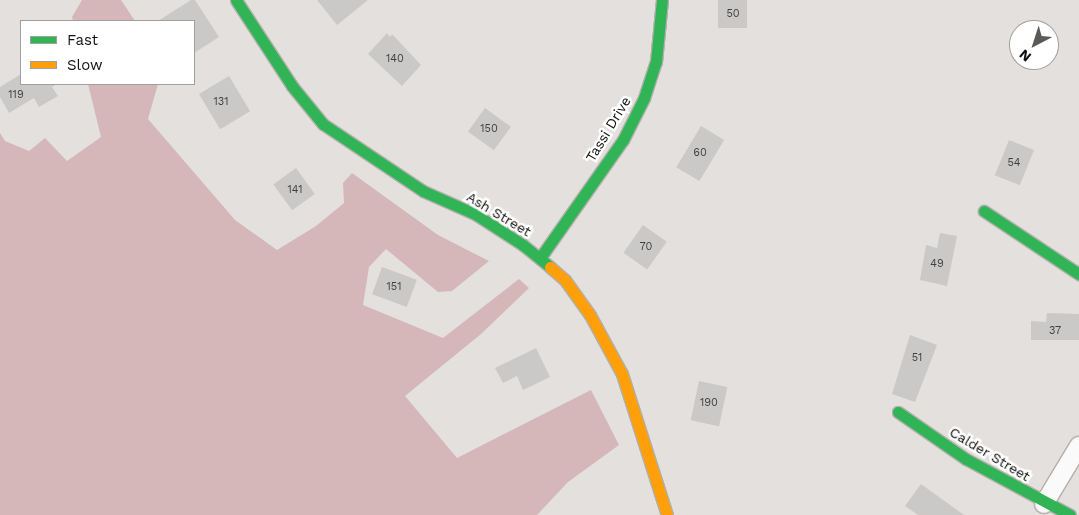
<!DOCTYPE html>
<html>
<head>
<meta charset="utf-8">
<style>
	body { margin:0 }
	#map { position:relative; width:1079px; height:515px; overflow:hidden; background:#e3e0dd; font-family:"Work Sans",sans-serif }
	div>[style] { position:absolute }
	.forest>* { inset:0; background:#d5b7b9 }
	.building>* { inset:0; background:#cbc9c7; transform-origin:0 0 }
	.roads { filter:drop-shadow(1px 0 #b2b0ad) drop-shadow(-1px 0 #b2b0ad) drop-shadow(0 1px #b2b0ad) drop-shadow(0 -1px #b2b0ad) }
	.street>* { height:18px; margin:-9px; padding:0 9px; transform-origin:9px; border-radius:9px; background:#fbfafa }
	.fast>* { height:11px; margin:-5.5px; padding:0 5.5px; transform-origin:5.5px; border-radius:5.5px; background:#30b455 }
	.slow>* { height:11px; margin:-5.5px; padding:0 5.5px; transform-origin:5.5px; border-radius:5.5px; background:#ff9f0a }
	span { translate:-50% -50%; white-space:nowrap; text-align:center; line-height:1.15; -webkit-text-stroke:5px #fff; paint-order:stroke }
	.number-label { font-size:11px; color:#403f3d }
	.number-label span { -webkit-text-stroke-width:0 }
	.street-label { font-size:14px; color:#12110f }
	.legend { position:absolute; left:20px; top:20px; width:175px; height:65px; box-sizing:border-box; background:#fff; border:1px solid #a0a09f; margin:0; padding:6px 9px; list-style:none; font-size:15px; color:#12110f }
	.legend li { display:flex; align-items:center; gap:10px; height:25px }
	.legend b { width:25px; border:1px solid #a0a09f }
	.north { position:absolute; left:1009px; top:20px; width:50px; height:50px; box-sizing:border-box; background:#fff; border:1px solid #a0a09f; border-radius:50%; rotate:220deg; font-size:14px; font-weight:700; line-height:20px; text-align:center; color:#12110f }
	.north::after { content:''; display:block; margin:auto; width:18px; height:22px; background:#5b5957; clip-path:polygon(50% 0,100% 100%,50% 72%,0 100%) }
</style>
</head>
<body>
<div id="map">
	<div class="forest">
		<i style="clip-path:polygon(82px 0,121px 0,135px 21px,73px 21px,72px 17px)"></i>
		<i style="clip-path:polygon(88px 84px,158px 84px,148px 119px,235px 220px,277px 250px,316px 226px,344px 203px,343px 183px,352px 173px,438px 235px,489px 261px,452px 291px,438px 292px,386px 249px,369px 267px,363px 305px,443px 338px,519px 279px,529px 288px,481px 334px,405px 396px,457px 458px,591px 390px,619px 445px,568px 482px,537px 515px,0 515px,0 133px,5px 141px,29px 151px,45px 138px,67px 161px,101px 137px)"></i>
	</div>
	<div class="building">
		<i style="clip-path:polygon(191px 0,195px 0,219px 37px,194px 53px,194px 21px,158px 21px)"></i>
		<i style="clip-path:polygon(317px 0,368px 0,337px 25px)"></i>
		<i style="left:718px;top:0;width:29px;height:28px"></i>
		<i style="clip-path:polygon(387px 33px,390px 37px,392px 34px,421px 65px,402px 86px,368px 54px)"></i>
		<i style="clip-path:polygon(21px 74px,21px 84px,57px 84px,52px 87px,58px 96px,39px 107px,34px 98px,9px 113px,0 97px,0 87px)"></i>
		<i style="left:229px;top:76px;width:41px;height:35px;rotate:59deg"></i>
		<i style="left:485px;top:108px;width:32px;height:29px;rotate:36deg"></i>
		<i style="left:701px;top:126px;width:27px;height:48px;rotate:31deg"></i>
		<i style="left:1009px;top:140px;width:27px;height:38px;rotate:22deg"></i>
		<i style="left:296px;top:168px;width:32px;height:28px;rotate:54deg"></i>
		<i style="left:643px;top:225px;width:29px;height:34px;rotate:35deg"></i>
		<i style="clip-path:polygon(940px 233px,957px 236px,947px 286px,920px 280px,926px 245px,937px 248px)"></i>
		<i style="left:382px;top:267px;width:37px;height:29px;rotate:20deg"></i>
		<i style="clip-path:polygon(1047px 313px,1079px 314px,1079px 340px,1031px 340px,1031px 321px,1046px 322px)"></i>
		<i style="clip-path:polygon(910px 335px,937px 345px,915px 402px,892px 394px)"></i>
		<i style="clip-path:polygon(536px 348px,550px 377px,523px 390px,517px 376px,503px 383px,495px 368px)"></i>
		<i style="left:699px;top:381px;width:29px;height:40px;rotate:12deg"></i>
		<i style="clip-path:polygon(921px 484px,964px 515px,918px 515px,905px 506px)"></i>
	</div>
	<div class="roads">
		<div class="street">
			<i style="left:1044px;top:504px;width:68px;rotate:-58.9deg"></i>
		</div>
		<div class="fast">
			<i style="left:236px;top:0;width:103px;rotate:56.9deg"></i>
			<i style="left:292px;top:86px;width:49px;rotate:50.8deg"></i>
			<i style="left:323px;top:124px;width:120px;rotate:33.8deg"></i>
			<i style="left:423px;top:191px;width:57px;rotate:23.9deg"></i>
			<i style="left:475px;top:214px;width:57px;rotate:32.9deg"></i>
			<i style="left:523px;top:245px;width:35px;rotate:39deg"></i>
			<i style="left:984px;top:211px;width:114px;rotate:33.6deg"></i>
			<i style="left:540px;top:258px;width:144px;rotate:-54.9deg"></i>
			<i style="left:623px;top:140px;width:47px;rotate:-63.4deg"></i>
			<i style="left:644px;top:98px;width:38px;rotate:-72deg"></i>
			<i style="left:656px;top:62px;width:62px;rotate:-84.5deg"></i>
			<i style="left:898px;top:412px;width:83px;rotate:34.7deg"></i>
			<i style="left:966px;top:459px;width:118px;rotate:28.3deg"></i>
		</div>
		<div class="slow">
			<i style="left:550px;top:267px;width:20px;rotate:41deg"></i>
			<i style="left:565px;top:280px;width:43px;rotate:54.5deg"></i>
			<i style="left:590px;top:315px;width:67px;rotate:61.5deg"></i>
			<i style="left:622px;top:374px;width:148px;rotate:72.3deg"></i>
		</div>
	</div>
	<div class="number-label">
		<span style="left:733px;top:14px">50</span>
		<span style="left:395px;top:59px">140</span>
		<span style="left:16px;top:95px">119</span>
		<span style="left:221px;top:102px">131</span>
		<span style="left:489px;top:129px">150</span>
		<span style="left:700px;top:153px">60</span>
		<span style="left:1014px;top:163px">54</span>
		<span style="left:295px;top:190px">141</span>
		<span style="left:646px;top:247px">70</span>
		<span style="left:937px;top:264px">49</span>
		<span style="left:394px;top:287px">151</span>
		<span style="left:1055px;top:331px">37</span>
		<span style="left:917px;top:358px">51</span>
		<span style="left:709px;top:403px">190</span>
	</div>
	<div class="street-label">
		<span style="left:608px;top:129px;rotate:-59deg">Tassi Drive</span>
		<span style="left:499px;top:214px;rotate:31deg">Ash Street</span>
		<span style="left:990px;top:454px;rotate:31deg">Calder Street</span>
	</div>
	<ul class="legend">
	<li><b style="height:6px;background:#30b455"></b>Fast</li>
	<li><b style="height:6px;background:#ff9f0a"></b>Slow</li>
	</ul>
	<div class="north">N</div>
</div>
</body>
</html>
